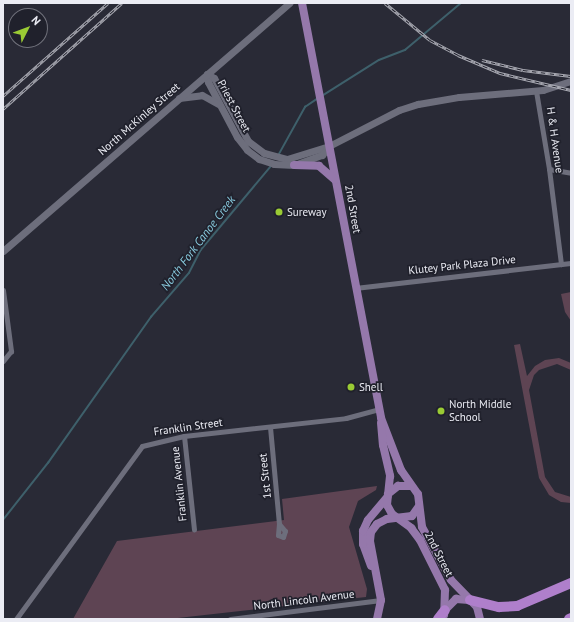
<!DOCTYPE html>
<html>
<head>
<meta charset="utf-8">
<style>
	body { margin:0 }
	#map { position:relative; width:574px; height:622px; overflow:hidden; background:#292a36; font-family:"PT Sans",sans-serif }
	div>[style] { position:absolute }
	.green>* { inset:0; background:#5e4453 }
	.stream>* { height:1.5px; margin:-0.75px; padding:0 0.75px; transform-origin:0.75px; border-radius:0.75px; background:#3e606b }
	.minor>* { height:5px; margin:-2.5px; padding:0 2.5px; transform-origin:2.5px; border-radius:2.5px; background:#6d6e7c }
	.tertiary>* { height:7px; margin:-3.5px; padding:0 3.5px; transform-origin:3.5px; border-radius:3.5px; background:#6d6e7c }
	.primary>* { height:8px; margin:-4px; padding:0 4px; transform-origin:4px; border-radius:4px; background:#9578ab }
	.motorway>* { height:10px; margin:-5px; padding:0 5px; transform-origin:5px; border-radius:5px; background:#af7fcb }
	.rail>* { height:3px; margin-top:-1.5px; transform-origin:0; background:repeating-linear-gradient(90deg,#20212c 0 4.5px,#aaabb4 0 9px); box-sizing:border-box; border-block:1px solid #aaabb4 }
	.dots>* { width:11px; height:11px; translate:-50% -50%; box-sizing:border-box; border:2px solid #20212c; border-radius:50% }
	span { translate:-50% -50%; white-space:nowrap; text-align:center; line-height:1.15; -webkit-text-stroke:3.5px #20212c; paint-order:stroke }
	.street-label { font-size:11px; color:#ebecf4 }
	.poi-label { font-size:11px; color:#ebecf4 }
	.left { translate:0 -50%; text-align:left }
	.water-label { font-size:12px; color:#88cade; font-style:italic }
	.frame { position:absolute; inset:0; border:4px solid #ebecf4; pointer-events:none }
	.north { position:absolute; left:8px; top:8px; width:40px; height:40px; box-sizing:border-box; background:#20212c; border:1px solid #71727c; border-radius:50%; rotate:48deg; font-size:11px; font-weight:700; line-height:16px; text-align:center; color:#ebecf4 }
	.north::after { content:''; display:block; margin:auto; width:14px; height:18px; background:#9acb34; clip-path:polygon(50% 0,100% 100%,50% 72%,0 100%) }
</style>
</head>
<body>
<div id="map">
	<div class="green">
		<i style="clip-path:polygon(571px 292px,571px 321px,565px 312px,561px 294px)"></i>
		<i style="clip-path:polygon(520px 344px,527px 376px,535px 366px,545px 360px,559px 358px,571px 363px,571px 370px,557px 364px,539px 370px,534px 375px,529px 390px,545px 477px,555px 492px,571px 497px,571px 503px,561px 502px,549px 495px,539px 478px,514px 345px)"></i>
		<i style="clip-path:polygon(377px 486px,376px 490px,358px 501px,349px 527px,367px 589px,366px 597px,169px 619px,73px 619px,117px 541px,284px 520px,282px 499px)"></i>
	</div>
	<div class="stream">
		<i style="left:322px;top:96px;width:67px;rotate:-32.3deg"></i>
		<i style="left:379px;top:60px;width:28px;rotate:-21deg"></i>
		<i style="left:405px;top:50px;width:73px;rotate:-40deg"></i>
		<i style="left:279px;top:154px;width:54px;rotate:-61deg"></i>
		<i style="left:305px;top:107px;width:14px;rotate:-34deg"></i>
		<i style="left:3px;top:520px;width:73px;rotate:-51.7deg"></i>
		<i style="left:48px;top:463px;width:179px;rotate:-54.8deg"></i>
		<i style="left:151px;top:317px;width:58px;rotate:-49.2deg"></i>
		<i style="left:189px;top:273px;width:25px;rotate:-63deg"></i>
		<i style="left:200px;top:251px;width:112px;rotate:-50.1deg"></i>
	</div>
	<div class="minor">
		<i style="left:536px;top:91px;width:79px;rotate:80.5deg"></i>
		<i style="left:549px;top:169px;width:96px;rotate:82.8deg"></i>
		<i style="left:549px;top:169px;width:22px;rotate:10deg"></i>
		<i style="left:355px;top:288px;width:217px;rotate:-6.6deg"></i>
		<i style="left:3px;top:290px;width:62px;rotate:82.5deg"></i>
		<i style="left:11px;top:351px;width:13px;rotate:129deg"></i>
		<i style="left:270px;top:427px;width:97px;rotate:84.7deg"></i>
		<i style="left:184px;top:436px;width:94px;rotate:83.9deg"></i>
		<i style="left:279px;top:524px;width:9px;rotate:49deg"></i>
		<i style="left:285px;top:531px;width:6px;rotate:108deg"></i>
		<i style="left:283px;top:537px;width:5px;rotate:-158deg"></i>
		<i style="left:278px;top:535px;width:11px;rotate:-85deg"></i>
		<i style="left:16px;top:619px;width:214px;rotate:-53.9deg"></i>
		<i style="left:142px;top:446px;width:43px;rotate:-13.4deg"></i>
		<i style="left:184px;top:436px;width:163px;rotate:-6.3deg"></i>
		<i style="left:346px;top:418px;width:34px;rotate:-15deg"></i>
		<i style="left:230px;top:619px;width:152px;rotate:-7.2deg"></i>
	</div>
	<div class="tertiary">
		<i style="left:207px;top:74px;width:8px;rotate:30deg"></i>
		<i style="left:214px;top:78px;width:72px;rotate:61.6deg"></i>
		<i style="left:248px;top:141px;width:20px;rotate:37deg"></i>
		<i style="left:264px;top:153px;width:24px;rotate:15deg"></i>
		<i style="left:287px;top:159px;width:44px;rotate:-17.2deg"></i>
		<i style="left:329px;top:146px;width:79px;rotate:-27.2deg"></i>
		<i style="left:399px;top:110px;width:20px;rotate:-18deg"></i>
		<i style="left:418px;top:104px;width:42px;rotate:-9.7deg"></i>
		<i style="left:459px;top:97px;width:84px;rotate:-4.8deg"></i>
		<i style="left:543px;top:90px;width:29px;rotate:-18deg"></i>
		<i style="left:207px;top:74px;width:8px;rotate:83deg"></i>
		<i style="left:208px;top:82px;width:62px;rotate:62.2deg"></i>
		<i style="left:237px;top:137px;width:16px;rotate:52deg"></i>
		<i style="left:247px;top:150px;width:15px;rotate:37deg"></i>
		<i style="left:259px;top:159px;width:16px;rotate:18deg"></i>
		<i style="left:274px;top:164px;width:20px;rotate:3deg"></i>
		<i style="left:294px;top:165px;width:30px;rotate:-20deg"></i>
		<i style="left:322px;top:155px;width:11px;rotate:-52deg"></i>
		<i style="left:179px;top:98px;width:23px;rotate:-7deg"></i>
		<i style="left:202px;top:95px;width:18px;rotate:29deg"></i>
		<i style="left:3px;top:251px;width:379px;rotate:-40.9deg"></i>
	</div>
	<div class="primary">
		<i style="left:302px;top:3px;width:422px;rotate:79.2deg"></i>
		<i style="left:381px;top:418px;width:56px;rotate:69deg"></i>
		<i style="left:401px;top:470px;width:29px;rotate:55deg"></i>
		<i style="left:418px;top:494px;width:33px;rotate:83deg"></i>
		<i style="left:422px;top:527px;width:60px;rotate:61.3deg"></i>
		<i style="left:451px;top:580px;width:37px;rotate:46deg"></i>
		<i style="left:477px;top:607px;width:12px;rotate:76deg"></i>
		<i style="left:294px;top:165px;width:25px;rotate:2deg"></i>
		<i style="left:319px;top:166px;width:21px;rotate:41deg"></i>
		<i style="left:381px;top:423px;width:22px;rotate:85deg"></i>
		<i style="left:383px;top:445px;width:32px;rotate:77deg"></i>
		<i style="left:390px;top:476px;width:29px;rotate:96deg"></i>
		<i style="left:387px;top:505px;width:10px;rotate:61deg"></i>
		<i style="left:392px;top:514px;width:24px;rotate:36deg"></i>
		<i style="left:411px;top:528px;width:15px;rotate:53deg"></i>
		<i style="left:420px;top:540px;width:56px;rotate:63.4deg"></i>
		<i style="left:445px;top:590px;width:25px;rotate:92deg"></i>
		<i style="left:388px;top:494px;width:13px;rotate:-39deg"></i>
		<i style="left:398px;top:486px;width:13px"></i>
		<i style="left:371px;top:566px;width:23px;rotate:-110deg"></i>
		<i style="left:363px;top:544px;width:13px;rotate:-90deg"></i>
		<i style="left:363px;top:531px;width:12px;rotate:-66deg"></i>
		<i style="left:368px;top:520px;width:30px;rotate:-50deg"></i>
		<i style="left:445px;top:610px;width:16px;rotate:-45deg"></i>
		<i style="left:456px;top:599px;width:13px;rotate:4deg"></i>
		<i style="left:377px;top:619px;width:19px;rotate:-78deg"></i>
		<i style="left:381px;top:600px;width:60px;rotate:-100.6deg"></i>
		<i style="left:370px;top:541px;width:9px;rotate:-84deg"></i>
		<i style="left:371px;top:532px;width:10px;rotate:-53deg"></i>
		<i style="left:377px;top:524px;width:11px;rotate:-27deg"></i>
		<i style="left:387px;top:519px;width:25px;rotate:-7deg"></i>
		<i style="left:412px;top:516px;width:12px;rotate:-55deg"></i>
	</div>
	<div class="motorway">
		<i style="left:470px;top:600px;width:30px;rotate:14deg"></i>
		<i style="left:499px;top:607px;width:18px;rotate:-3deg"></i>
		<i style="left:517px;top:606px;width:59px;rotate:-23.1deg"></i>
		<i style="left:438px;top:619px;width:11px;rotate:-52deg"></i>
		<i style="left:569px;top:619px;width:2px;rotate:-27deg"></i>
	</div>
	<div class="rail">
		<i style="left:385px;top:3px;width:58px;rotate:39.4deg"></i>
		<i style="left:430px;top:40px;width:32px;rotate:28deg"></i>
		<i style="left:458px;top:55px;width:46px;rotate:23.2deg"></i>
		<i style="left:500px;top:73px;width:73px;rotate:13.5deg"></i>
		<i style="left:482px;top:60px;width:42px;rotate:13.7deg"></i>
		<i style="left:523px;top:70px;width:48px;rotate:7.1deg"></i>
		<i style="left:3px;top:96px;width:140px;rotate:-41.5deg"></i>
		<i style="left:3px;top:109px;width:159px;rotate:-41.7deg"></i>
	</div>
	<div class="dots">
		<i style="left:279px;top:212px;background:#9acb34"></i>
		<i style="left:351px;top:387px;background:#9acb34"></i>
		<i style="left:441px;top:411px;background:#9acb34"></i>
	</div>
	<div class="street-label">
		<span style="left:234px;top:106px;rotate:62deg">Priest Street</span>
		<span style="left:139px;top:119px;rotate:-41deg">North McKinley Street</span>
		<span style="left:555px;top:140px;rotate:82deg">H &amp; H Avenue</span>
		<span style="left:353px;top:209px;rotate:80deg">2nd Street</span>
		<span style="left:462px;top:265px;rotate:-6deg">Klutey Park Plaza Drive</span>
		<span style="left:188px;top:427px;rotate:-8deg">Franklin Street</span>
		<span style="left:265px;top:476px;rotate:-96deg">1st Street</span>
		<span style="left:179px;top:484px;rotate:-96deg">Franklin Avenue</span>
		<span style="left:439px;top:554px;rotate:63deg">2nd Street</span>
		<span style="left:304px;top:600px;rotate:-7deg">North Lincoln Avenue</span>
	</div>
	<div class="poi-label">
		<span class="left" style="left:287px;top:212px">Sureway</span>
		<span class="left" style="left:359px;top:387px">Shell</span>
		<span class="left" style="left:449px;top:411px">North Middle<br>School</span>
	</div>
	<div class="water-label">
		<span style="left:198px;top:243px;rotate:-53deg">North Fork Canoe Creek</span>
	</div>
	<div class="frame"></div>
	<div class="north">N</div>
</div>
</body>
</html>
